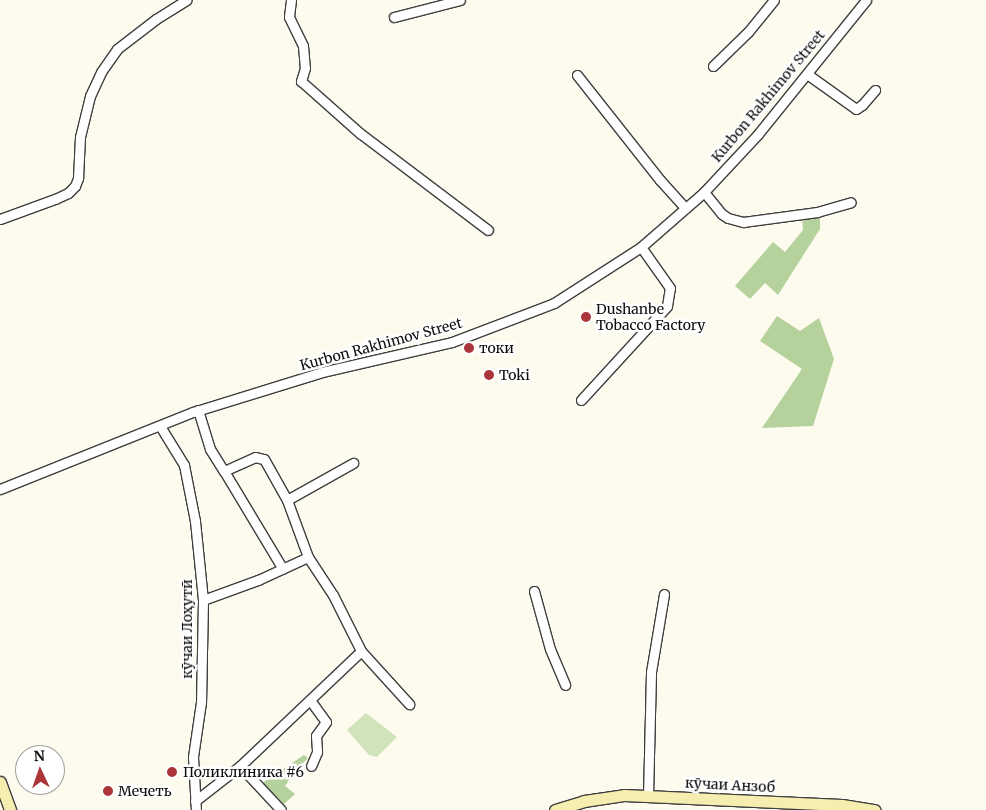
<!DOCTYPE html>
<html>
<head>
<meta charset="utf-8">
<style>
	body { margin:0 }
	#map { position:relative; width:986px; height:810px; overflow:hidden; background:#fdfaee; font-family:Merriweather,serif }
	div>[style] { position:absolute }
	.green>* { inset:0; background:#d1e3bb }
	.forest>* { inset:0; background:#b5d29c }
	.roads { filter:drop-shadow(1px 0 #3f3f3f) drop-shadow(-1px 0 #3f3f3f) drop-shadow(0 1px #3f3f3f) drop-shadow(0 -1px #3f3f3f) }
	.street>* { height:9px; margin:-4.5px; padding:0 4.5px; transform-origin:4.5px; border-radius:4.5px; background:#fff }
	.secondary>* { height:11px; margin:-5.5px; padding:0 5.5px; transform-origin:5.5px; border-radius:5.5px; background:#f6edb0 }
	.dots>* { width:14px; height:14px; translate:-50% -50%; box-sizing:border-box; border:2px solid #fff; border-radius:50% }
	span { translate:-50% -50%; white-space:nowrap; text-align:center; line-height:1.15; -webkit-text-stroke:5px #fff; paint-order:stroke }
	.street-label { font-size:14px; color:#0c0c0c }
	.poi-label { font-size:14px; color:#0c0c0c }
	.left { translate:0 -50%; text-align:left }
	.north { position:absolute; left:15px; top:745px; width:50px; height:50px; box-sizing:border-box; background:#fff; border:1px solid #9e9e9e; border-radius:50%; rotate:357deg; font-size:14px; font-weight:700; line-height:20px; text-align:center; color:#0c0c0c }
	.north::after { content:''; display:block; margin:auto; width:18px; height:22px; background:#ac353c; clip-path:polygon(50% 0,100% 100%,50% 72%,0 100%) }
</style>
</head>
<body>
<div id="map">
	<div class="green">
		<i style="clip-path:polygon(366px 713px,397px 737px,377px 757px,369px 755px,347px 730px)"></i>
	</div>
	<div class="forest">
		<i style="clip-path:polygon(820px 214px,820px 229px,778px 295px,765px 283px,750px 299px,735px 286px,773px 242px,785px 252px,803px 230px,802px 215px)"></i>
		<i style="clip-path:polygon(777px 316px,800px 331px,819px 318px,834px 359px,813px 426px,762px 428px,802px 369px,760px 341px)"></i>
		<i style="clip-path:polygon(304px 755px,308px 758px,294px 772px,285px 786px,295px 794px,284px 804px,262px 783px)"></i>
	</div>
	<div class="roads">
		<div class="street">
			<i style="left:291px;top:0;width:17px;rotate:97deg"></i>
			<i style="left:289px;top:17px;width:32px;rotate:64deg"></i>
			<i style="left:303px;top:46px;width:22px;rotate:85deg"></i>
			<i style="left:305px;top:68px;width:14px;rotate:107deg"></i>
			<i style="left:301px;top:81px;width:80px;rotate:41.5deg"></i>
			<i style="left:361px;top:134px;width:159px;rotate:37.1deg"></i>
			<i style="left:394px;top:17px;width:68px;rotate:-14.4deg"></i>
			<i style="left:713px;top:66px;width:49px;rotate:-44.2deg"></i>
			<i style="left:748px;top:32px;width:41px;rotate:-50.9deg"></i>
			<i style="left:807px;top:74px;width:60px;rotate:35.5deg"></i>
			<i style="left:856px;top:109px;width:7px;rotate:-34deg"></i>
			<i style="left:862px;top:105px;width:20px;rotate:-49deg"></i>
			<i style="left:577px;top:75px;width:134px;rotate:51.7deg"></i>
			<i style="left:660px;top:180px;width:38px;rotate:48deg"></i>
			<i style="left:704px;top:192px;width:28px;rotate:51deg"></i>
			<i style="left:722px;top:214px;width:7px;rotate:34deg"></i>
			<i style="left:728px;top:218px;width:16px;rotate:15deg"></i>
			<i style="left:743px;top:222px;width:75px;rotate:-7.7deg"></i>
			<i style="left:817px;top:212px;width:35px;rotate:-16deg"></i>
			<i style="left:0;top:219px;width:59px;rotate:-20deg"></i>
			<i style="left:55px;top:199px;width:14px;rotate:-25deg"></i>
			<i style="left:68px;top:193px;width:10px;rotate:-45deg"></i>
			<i style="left:75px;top:186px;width:9px;rotate:-69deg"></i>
			<i style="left:78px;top:178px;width:41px;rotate:-87.2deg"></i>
			<i style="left:80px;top:137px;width:42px;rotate:-76.3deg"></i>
			<i style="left:90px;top:96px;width:26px;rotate:-65deg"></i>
			<i style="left:101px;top:72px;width:28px;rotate:-55deg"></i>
			<i style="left:117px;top:49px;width:49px;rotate:-37.6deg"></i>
			<i style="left:156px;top:19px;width:36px;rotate:-32deg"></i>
			<i style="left:581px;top:400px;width:127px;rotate:-47.5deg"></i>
			<i style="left:667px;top:306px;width:18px;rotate:-81deg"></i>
			<i style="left:670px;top:288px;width:50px;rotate:-125.3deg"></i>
			<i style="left:198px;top:410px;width:41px;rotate:72.9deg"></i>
			<i style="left:210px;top:449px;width:26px;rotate:58deg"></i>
			<i style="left:224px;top:471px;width:34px;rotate:-24deg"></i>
			<i style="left:255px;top:457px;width:9px;rotate:13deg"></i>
			<i style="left:264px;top:459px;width:47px;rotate:60.7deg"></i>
			<i style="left:287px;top:500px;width:61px;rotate:69.8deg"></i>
			<i style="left:308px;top:557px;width:45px;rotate:56.7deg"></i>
			<i style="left:333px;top:595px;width:63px;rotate:63.4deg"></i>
			<i style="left:361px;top:651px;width:72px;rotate:47.8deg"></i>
			<i style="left:160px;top:426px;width:46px;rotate:58.4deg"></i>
			<i style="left:184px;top:465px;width:57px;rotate:78.9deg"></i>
			<i style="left:195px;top:521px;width:79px;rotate:84.2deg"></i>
			<i style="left:203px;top:600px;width:102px;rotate:91.1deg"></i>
			<i style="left:201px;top:702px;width:56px;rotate:98.3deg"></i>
			<i style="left:193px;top:757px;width:53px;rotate:86.8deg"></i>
			<i style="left:224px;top:471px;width:114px;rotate:59deg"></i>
			<i style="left:0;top:489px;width:208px;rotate:-21.8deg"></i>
			<i style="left:193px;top:412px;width:135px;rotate:-17.2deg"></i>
			<i style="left:322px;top:372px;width:133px;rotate:-13deg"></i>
			<i style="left:452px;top:342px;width:109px;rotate:-20.9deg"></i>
			<i style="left:554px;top:303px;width:103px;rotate:-32.8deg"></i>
			<i style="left:641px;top:247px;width:84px;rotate:-41.1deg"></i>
			<i style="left:704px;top:192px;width:79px;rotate:-47deg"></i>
			<i style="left:758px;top:134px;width:172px;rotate:-51.1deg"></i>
			<i style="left:287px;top:500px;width:76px;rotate:-29.3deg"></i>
			<i style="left:534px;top:591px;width:60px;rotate:74.6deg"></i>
			<i style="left:550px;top:649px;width:39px;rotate:67deg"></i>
			<i style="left:203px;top:600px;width:59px;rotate:-20deg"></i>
			<i style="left:258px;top:580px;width:55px;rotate:-24.7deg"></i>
			<i style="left:310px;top:700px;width:27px;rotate:54deg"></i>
			<i style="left:326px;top:722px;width:17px;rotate:126deg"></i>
			<i style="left:316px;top:736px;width:16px;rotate:86deg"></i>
			<i style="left:317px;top:752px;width:15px;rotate:113deg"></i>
			<i style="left:240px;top:766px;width:60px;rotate:47deg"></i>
			<i style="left:648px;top:796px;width:124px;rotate:-88.6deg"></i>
			<i style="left:651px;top:672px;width:79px;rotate:-80.5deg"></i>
			<i style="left:195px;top:801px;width:57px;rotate:-37.9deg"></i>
			<i style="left:240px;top:766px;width:167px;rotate:-43.5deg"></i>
		</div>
		<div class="secondary">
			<i style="left:0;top:782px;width:30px;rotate:70deg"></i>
			<i style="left:555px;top:810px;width:30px;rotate:-17deg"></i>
			<i style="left:584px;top:801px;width:40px;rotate:-8.5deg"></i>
			<i style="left:624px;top:795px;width:218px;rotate:2.6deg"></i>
			<i style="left:842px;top:805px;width:33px;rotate:9deg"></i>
		</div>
	</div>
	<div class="dots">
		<i style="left:586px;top:317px;background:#ac353c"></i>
		<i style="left:469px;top:348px;background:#ac353c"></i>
		<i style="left:489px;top:375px;background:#ac353c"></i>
		<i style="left:172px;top:772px;background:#ac353c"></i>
		<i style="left:108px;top:791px;background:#ac353c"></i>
	</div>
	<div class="street-label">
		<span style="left:768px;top:96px;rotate:-50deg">Kurbon Rakhimov Street</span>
		<span style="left:381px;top:344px;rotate:-15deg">Kurbon Rakhimov Street</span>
		<span style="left:187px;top:629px;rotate:-90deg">кӯчаи Лоҳутӣ</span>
		<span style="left:730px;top:785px;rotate:3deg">кӯчаи Анзоб</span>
	</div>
	<div class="poi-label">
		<span class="left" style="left:596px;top:317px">Dushanbe<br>Tobacco Factory</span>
		<span class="left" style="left:479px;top:348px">токи</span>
		<span class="left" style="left:499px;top:375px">Toki</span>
		<span class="left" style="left:183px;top:772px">Поликлиника #6</span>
		<span class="left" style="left:118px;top:791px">Мечеть</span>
	</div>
	<div class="north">N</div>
</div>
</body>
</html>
